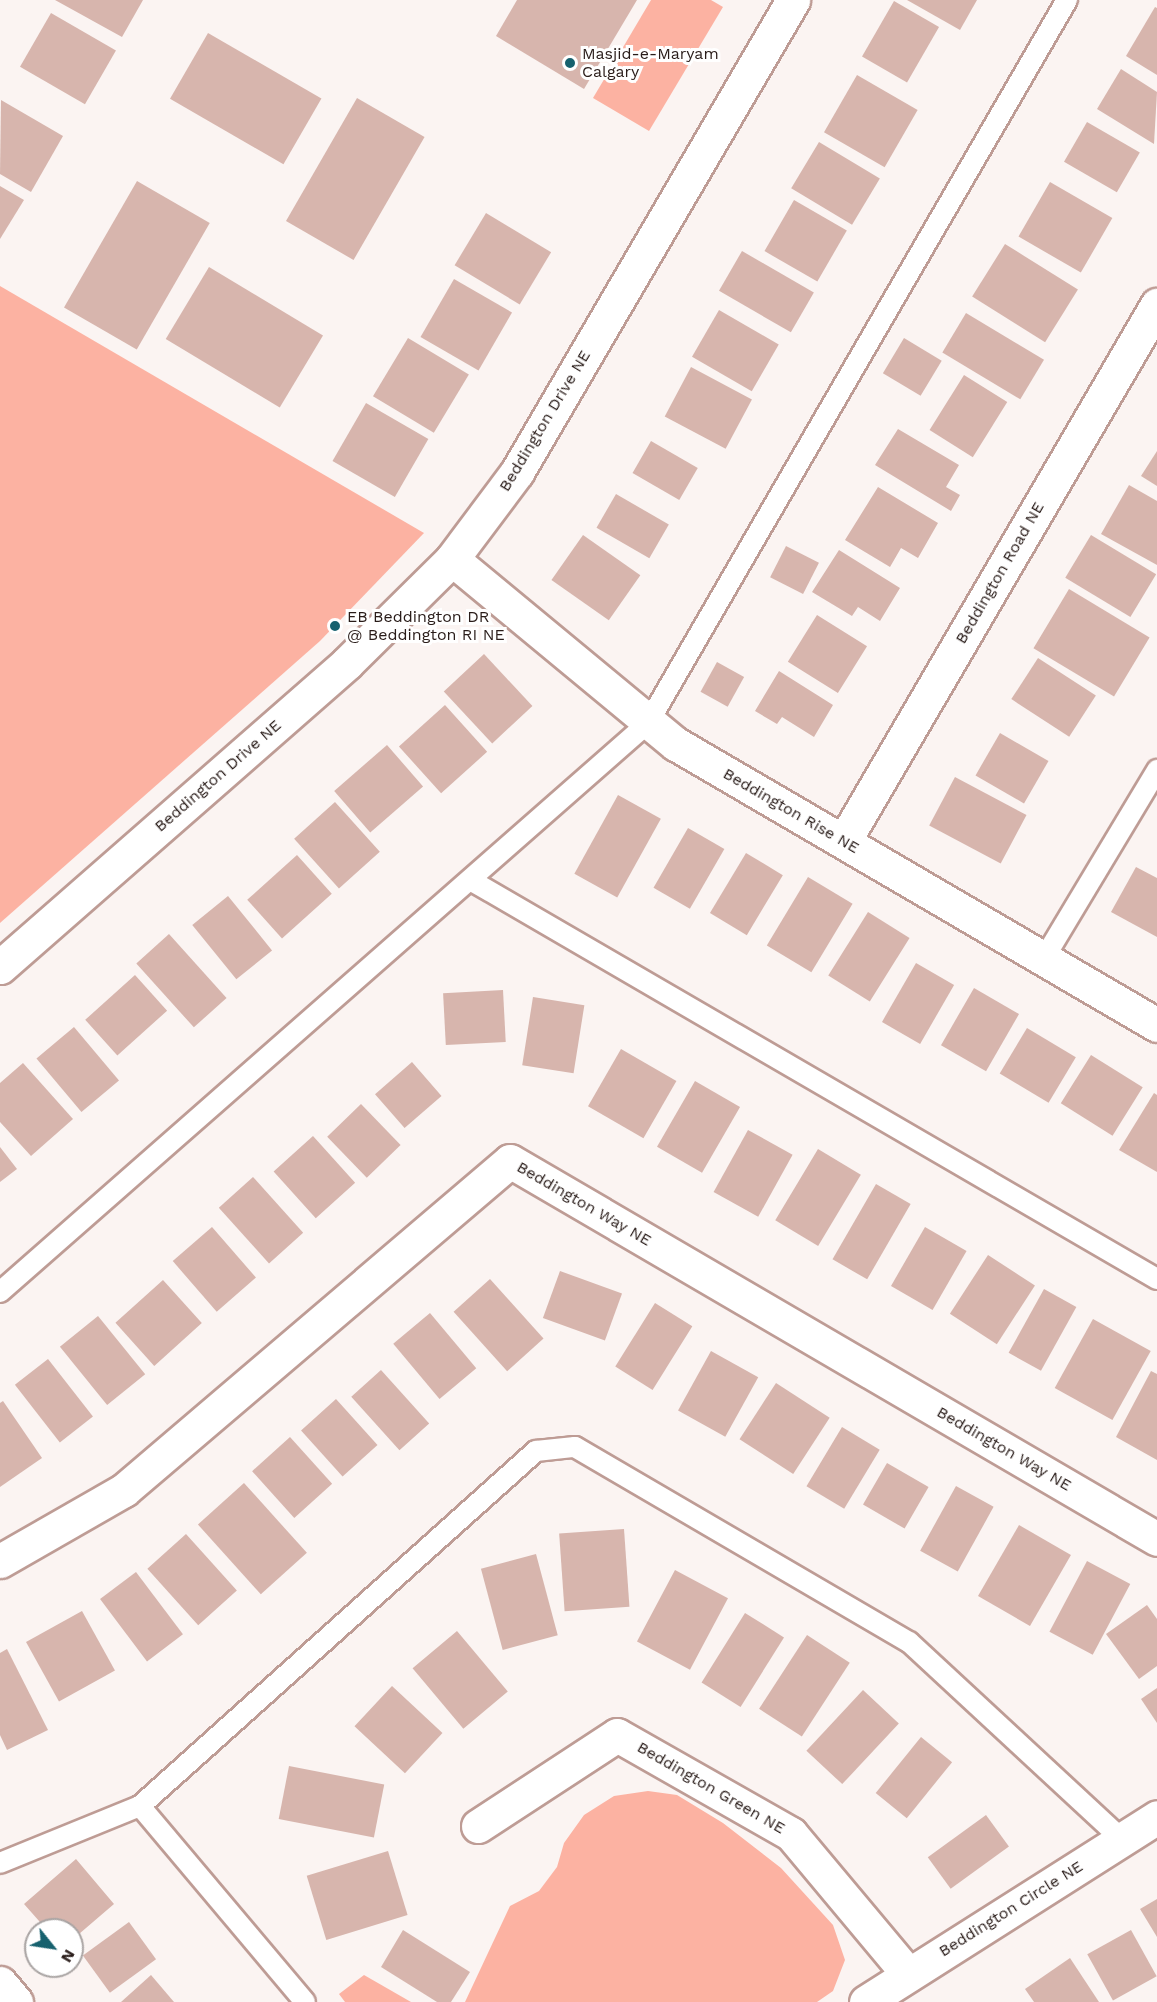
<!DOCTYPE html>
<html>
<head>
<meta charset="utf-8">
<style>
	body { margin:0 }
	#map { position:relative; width:1157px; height:2002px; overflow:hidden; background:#fbf4f2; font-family:"Work Sans",sans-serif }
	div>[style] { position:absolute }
	.green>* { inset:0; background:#fcb2a2 }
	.building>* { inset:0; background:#d7b5ad; transform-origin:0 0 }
	.roads { filter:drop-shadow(2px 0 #be9c95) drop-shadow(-2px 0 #be9c95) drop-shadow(0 2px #be9c95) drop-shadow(0 -2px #be9c95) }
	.service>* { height:20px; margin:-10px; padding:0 10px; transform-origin:10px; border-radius:10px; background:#fff }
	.minor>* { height:33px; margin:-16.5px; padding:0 16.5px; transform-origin:16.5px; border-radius:16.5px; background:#fff }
	.tertiary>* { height:33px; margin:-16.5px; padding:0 16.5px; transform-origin:16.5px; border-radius:16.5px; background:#fff }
	.dots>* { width:16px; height:16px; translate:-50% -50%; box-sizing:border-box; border:3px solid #fff; border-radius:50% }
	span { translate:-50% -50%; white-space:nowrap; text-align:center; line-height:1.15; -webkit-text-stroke:6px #fff; paint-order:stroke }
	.poi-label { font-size:16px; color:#291c19 }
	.left { translate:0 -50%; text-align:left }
	.street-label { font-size:16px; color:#291c19 }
	.north { position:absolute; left:24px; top:1918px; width:60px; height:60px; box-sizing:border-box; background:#fff; border:2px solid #a9a4a3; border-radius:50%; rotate:120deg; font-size:16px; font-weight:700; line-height:24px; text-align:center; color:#291c19 }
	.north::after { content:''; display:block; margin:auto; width:21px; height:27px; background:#17616e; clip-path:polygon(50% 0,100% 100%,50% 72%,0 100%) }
</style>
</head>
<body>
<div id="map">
	<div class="green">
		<i style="clip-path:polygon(651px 0,711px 0,723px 7px,649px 131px,593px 98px)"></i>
		<i style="clip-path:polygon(0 286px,424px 533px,320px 641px,0 923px)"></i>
		<i style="clip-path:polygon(648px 1791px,677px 1795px,723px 1823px,781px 1868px,833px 1925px,845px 1960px,833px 1991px,817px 2002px,465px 2002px,510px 1906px,539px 1891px,557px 1867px,564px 1843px,584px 1815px,614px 1796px)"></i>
		<i style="clip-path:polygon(364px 1975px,411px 2002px,345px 2002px,339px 1994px)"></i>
	</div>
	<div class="building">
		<i style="clip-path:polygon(55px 0,143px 0,122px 37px)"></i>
		<i style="clip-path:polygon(517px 0,637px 0,584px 89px,496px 36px)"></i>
		<i style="clip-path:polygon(907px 0,977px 0,960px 30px)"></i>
		<i style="left:894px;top:1px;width:52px;height:64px;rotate:30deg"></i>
		<i style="clip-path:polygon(1155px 7px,1157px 8px,1157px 75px,1126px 56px)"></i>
		<i style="left:51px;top:13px;width:75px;height:62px;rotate:30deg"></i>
		<i style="left:208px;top:33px;width:131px;height:76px;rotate:30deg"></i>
		<i style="clip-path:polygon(1121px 69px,1157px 92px,1154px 144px,1097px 109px)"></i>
		<i style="left:857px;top:75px;width:70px;height:66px;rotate:30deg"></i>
		<i style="left:357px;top:98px;width:78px;height:142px;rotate:30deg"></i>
		<i style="clip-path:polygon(1px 100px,63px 136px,31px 192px,0 174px)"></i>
		<i style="left:1087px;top:122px;width:61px;height:46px;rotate:30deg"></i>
		<i style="left:819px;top:142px;width:71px;height:54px;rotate:31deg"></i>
		<i style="left:137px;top:181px;width:84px;height:146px;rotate:30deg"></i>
		<i style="left:1050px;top:182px;width:72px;height:63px;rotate:30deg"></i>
		<i style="clip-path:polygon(0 186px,24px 200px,0 239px)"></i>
		<i style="left:794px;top:200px;width:61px;height:59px;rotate:30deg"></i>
		<i style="left:486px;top:213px;width:76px;height:61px;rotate:31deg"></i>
		<i style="left:1005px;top:244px;width:86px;height:62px;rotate:32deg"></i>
		<i style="left:742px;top:251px;width:83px;height:46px;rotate:30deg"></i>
		<i style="left:209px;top:267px;width:133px;height:84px;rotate:31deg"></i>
		<i style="left:454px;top:279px;width:67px;height:67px;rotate:30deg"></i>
		<i style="left:719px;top:310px;width:69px;height:54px;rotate:30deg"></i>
		<i style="left:966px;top:313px;width:91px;height:46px;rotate:31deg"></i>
		<i style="left:408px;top:338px;width:71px;height:68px;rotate:31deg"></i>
		<i style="left:904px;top:338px;width:44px;height:41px;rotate:31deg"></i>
		<i style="left:691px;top:367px;width:69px;height:56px;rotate:28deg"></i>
		<i style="left:964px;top:375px;width:51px;height:65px;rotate:32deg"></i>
		<i style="left:366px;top:403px;width:72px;height:67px;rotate:30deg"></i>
		<i style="clip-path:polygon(898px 429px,959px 465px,946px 487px,960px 495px,951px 511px,875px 465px)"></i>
		<i style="left:651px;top:441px;width:54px;height:37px;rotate:30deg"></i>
		<i style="clip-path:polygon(1157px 451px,1157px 486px,1141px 476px)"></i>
		<i style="clip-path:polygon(1129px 485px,1157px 501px,1157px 565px,1101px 534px)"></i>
		<i style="clip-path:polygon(878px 487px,938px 523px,918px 558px,901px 548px,890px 567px,845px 540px)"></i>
		<i style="left:616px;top:494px;width:61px;height:39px;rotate:30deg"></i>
		<i style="left:583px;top:535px;width:70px;height:55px;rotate:35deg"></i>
		<i style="left:1091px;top:535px;width:76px;height:50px;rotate:31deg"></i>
		<i style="left:786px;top:546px;width:37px;height:35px;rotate:27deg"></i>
		<i style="clip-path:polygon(839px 550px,900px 588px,880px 621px,858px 607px,852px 616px,812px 592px)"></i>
		<i style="left:1069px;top:589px;width:94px;height:69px;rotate:31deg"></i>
		<i style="left:817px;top:615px;width:59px;height:55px;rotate:32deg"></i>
		<i style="left:484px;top:654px;width:71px;height:55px;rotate:47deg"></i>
		<i style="left:1038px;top:658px;width:69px;height:49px;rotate:33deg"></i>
		<i style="left:717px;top:662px;width:31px;height:34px;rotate:29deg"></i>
		<i style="clip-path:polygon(779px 671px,833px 705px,814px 737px,782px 717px,777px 724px,755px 711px)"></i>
		<i style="left:445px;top:705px;width:63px;height:62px;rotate:48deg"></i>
		<i style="left:1000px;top:733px;width:56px;height:49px;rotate:30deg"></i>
		<i style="left:387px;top:745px;width:55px;height:70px;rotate:49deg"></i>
		<i style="left:955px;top:777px;width:81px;height:55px;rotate:28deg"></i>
		<i style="left:618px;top:795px;width:49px;height:90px;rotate:29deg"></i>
		<i style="left:335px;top:802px;width:67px;height:55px;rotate:48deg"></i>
		<i style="left:688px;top:828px;width:42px;height:69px;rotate:30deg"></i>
		<i style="left:746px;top:853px;width:43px;height:70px;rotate:31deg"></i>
		<i style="left:297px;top:855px;width:52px;height:67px;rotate:48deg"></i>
		<i style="clip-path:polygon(1136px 867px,1157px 878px,1157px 937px,1111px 912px)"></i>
		<i style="left:808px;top:877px;width:52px;height:80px;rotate:31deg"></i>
		<i style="left:228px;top:896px;width:70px;height:46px;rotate:51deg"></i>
		<i style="left:868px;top:912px;width:49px;height:75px;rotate:32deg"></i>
		<i style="left:169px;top:934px;width:86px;height:44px;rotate:48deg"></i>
		<i style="left:916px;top:963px;width:44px;height:68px;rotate:30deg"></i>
		<i style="left:135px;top:975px;width:48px;height:67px;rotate:48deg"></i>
		<i style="left:974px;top:988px;width:52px;height:66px;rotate:30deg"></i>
		<i style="left:503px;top:990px;width:52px;height:60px;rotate:87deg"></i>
		<i style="left:533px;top:997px;width:52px;height:69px;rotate:9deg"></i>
		<i style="left:74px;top:1027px;width:70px;height:49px;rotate:50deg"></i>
		<i style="left:1027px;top:1028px;width:57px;height:53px;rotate:31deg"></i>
		<i style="left:621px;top:1049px;width:64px;height:66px;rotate:30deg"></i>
		<i style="left:1091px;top:1055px;width:61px;height:57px;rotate:32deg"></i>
		<i style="left:412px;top:1062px;width:45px;height:49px;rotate:49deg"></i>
		<i style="clip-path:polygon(23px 1063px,73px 1119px,31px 1156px,0 1122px,0 1083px)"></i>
		<i style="left:695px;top:1081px;width:52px;height:76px;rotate:30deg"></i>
		<i style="clip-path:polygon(1154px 1093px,1157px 1095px,1157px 1172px,1119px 1150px)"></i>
		<i style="left:361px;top:1104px;width:57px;height:47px;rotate:46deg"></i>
		<i style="left:748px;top:1130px;width:51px;height:71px;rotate:29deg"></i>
		<i style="left:313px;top:1136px;width:63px;height:53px;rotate:48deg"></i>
		<i style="clip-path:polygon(0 1147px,17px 1169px,0 1182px)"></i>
		<i style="left:818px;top:1149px;width:50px;height:83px;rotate:31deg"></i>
		<i style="left:253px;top:1177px;width:75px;height:46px;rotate:48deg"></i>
		<i style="left:876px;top:1184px;width:40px;height:87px;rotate:30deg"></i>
		<i style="left:212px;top:1227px;width:67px;height:52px;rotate:49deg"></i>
		<i style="left:925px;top:1227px;width:48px;height:68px;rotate:30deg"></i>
		<i style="left:988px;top:1255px;width:56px;height:70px;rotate:33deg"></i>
		<i style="left:560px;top:1271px;width:66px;height:50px;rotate:20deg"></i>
		<i style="left:490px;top:1279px;width:80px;height:49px;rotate:48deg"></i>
		<i style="left:163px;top:1280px;width:58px;height:64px;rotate:48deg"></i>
		<i style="left:1044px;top:1289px;width:37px;height:73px;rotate:29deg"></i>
		<i style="left:655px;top:1303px;width:44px;height:75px;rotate:32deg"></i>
		<i style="left:430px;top:1313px;width:72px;height:48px;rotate:50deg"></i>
		<i style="left:98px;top:1316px;width:75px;height:49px;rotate:51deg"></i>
		<i style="left:1093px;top:1319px;width:66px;height:79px;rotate:29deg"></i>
		<i style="left:711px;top:1351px;width:54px;height:68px;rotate:29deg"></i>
		<i style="left:48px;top:1359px;width:73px;height:42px;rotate:52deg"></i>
		<i style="left:381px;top:1370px;width:72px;height:40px;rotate:48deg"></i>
		<i style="clip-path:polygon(1151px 1371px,1157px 1374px,1157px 1460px,1116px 1437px)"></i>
		<i style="left:776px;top:1383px;width:64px;height:67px;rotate:33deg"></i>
		<i style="left:336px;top:1399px;width:62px;height:47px;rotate:48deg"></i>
		<i style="clip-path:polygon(3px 1401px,42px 1458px,0 1487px,0 1403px)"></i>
		<i style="left:842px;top:1427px;width:44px;height:69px;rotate:31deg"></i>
		<i style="left:290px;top:1437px;width:63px;height:51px;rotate:48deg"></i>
		<i style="left:887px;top:1463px;width:48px;height:48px;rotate:30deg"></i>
		<i style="left:244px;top:1483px;width:94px;height:62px;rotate:48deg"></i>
		<i style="left:956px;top:1486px;width:43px;height:74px;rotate:29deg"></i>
		<i style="left:1019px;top:1525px;width:60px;height:82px;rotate:30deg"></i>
		<i style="left:624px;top:1529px;width:78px;height:65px;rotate:86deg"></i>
		<i style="left:186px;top:1534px;width:76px;height:52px;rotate:48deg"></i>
		<i style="left:536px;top:1554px;width:84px;height:57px;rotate:75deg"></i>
		<i style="left:1087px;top:1561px;width:49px;height:80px;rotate:28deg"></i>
		<i style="left:675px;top:1570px;width:60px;height:81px;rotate:28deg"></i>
		<i style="left:136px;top:1572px;width:78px;height:45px;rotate:53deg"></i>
		<i style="clip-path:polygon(1147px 1605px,1157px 1619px,1157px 1666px,1139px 1679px,1106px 1634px)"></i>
		<i style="left:82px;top:1611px;width:68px;height:64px;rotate:61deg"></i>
		<i style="left:745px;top:1613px;width:46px;height:82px;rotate:32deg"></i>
		<i style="left:457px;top:1631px;width:79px;height:58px;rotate:50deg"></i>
		<i style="left:807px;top:1635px;width:51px;height:88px;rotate:33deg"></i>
		<i style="clip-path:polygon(7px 1649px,48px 1730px,7px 1750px,0 1735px,0 1653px)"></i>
		<i style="left:392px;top:1686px;width:69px;height:55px;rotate:43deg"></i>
		<i style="clip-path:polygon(1157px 1688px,1157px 1723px,1141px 1699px)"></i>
		<i style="left:863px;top:1690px;width:49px;height:83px;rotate:43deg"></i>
		<i style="left:921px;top:1737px;width:40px;height:72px;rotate:39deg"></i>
		<i style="left:289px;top:1766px;width:97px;height:54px;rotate:11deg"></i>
		<i style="left:986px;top:1815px;width:39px;height:72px;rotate:54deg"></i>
		<i style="left:388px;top:1851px;width:67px;height:85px;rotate:73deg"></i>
		<i style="clip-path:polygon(76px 1859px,114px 1904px,72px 1940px,72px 1930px,47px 1930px,24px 1904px)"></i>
		<i style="clip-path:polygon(1157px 1899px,1157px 1937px,1140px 1909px)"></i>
		<i style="left:129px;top:1922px;width:46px;height:57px;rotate:54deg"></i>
		<i style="clip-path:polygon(403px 1930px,470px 1972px,451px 2002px,437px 2002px,381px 1967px)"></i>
		<i style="left:1131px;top:1930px;width:53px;height:50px;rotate:61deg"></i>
		<i style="clip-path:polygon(1070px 1958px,1099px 2002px,1034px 2002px,1025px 1989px)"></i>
		<i style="clip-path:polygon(151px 1975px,174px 2002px,121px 2002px)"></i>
	</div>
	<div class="roads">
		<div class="service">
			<i style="left:472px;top:881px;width:792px;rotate:30.16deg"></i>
			<i style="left:1043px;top:960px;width:222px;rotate:-59deg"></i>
			<i style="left:0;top:1292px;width:862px;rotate:-41.29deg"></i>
			<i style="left:648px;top:723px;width:836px;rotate:-59.91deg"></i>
			<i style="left:140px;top:1806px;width:256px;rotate:49.9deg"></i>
			<i style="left:0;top:1863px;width:151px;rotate:-22.2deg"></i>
			<i style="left:140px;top:1806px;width:532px;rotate:-41.88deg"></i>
			<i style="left:536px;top:1451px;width:39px;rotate:-6deg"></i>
			<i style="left:575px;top:1447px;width:387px;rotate:30.3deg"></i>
			<i style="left:909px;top:1642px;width:290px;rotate:42.8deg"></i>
		</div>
		<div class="minor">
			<i style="left:452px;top:559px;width:291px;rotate:39.6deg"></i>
			<i style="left:676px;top:744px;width:557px;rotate:30.29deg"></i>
			<i style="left:844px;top:841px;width:621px;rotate:-59.72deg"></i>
			<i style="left:0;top:1561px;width:143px;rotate:-29.8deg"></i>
			<i style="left:124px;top:1490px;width:507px;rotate:-40.44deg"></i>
			<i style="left:510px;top:1161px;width:749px;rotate:30.29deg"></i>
			<i style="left:478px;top:1826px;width:166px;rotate:-33.2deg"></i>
			<i style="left:617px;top:1735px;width:200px;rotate:29.6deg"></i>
			<i style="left:791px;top:1834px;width:182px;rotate:50.1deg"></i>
			<i style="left:0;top:1983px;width:25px;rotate:50deg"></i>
			<i style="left:866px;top:2002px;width:345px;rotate:-32.4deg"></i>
		</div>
		<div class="tertiary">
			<i style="left:0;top:967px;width:461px;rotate:-41.2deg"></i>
			<i style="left:347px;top:663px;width:148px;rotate:-44.7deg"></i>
			<i style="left:452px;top:559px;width:109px;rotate:-53.2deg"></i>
			<i style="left:517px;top:472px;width:547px;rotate:-59.68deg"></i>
		</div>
	</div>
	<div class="dots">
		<i style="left:570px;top:63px;background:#17616e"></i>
		<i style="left:335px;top:626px;background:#17616e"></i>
	</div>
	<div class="poi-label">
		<span class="left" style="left:582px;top:63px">Masjid-e-Maryam<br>Calgary</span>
		<span class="left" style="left:347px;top:626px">EB Beddington DR<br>@ Beddington RI NE</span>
	</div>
	<div class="street-label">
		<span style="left:545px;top:421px;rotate:-59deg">Beddington Drive NE</span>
		<span style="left:1000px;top:573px;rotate:-60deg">Beddington Road NE</span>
		<span style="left:218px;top:776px;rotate:-41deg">Beddington Drive NE</span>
		<span style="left:791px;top:811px;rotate:30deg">Beddington Rise NE</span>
		<span style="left:584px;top:1204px;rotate:30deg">Beddington Way NE</span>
		<span style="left:1004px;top:1449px;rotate:30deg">Beddington Way NE</span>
		<span style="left:711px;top:1788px;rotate:30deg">Beddington Green NE</span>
		<span style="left:1011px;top:1909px;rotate:-32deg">Beddington Circle NE</span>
	</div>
	<div class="north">N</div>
</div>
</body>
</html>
